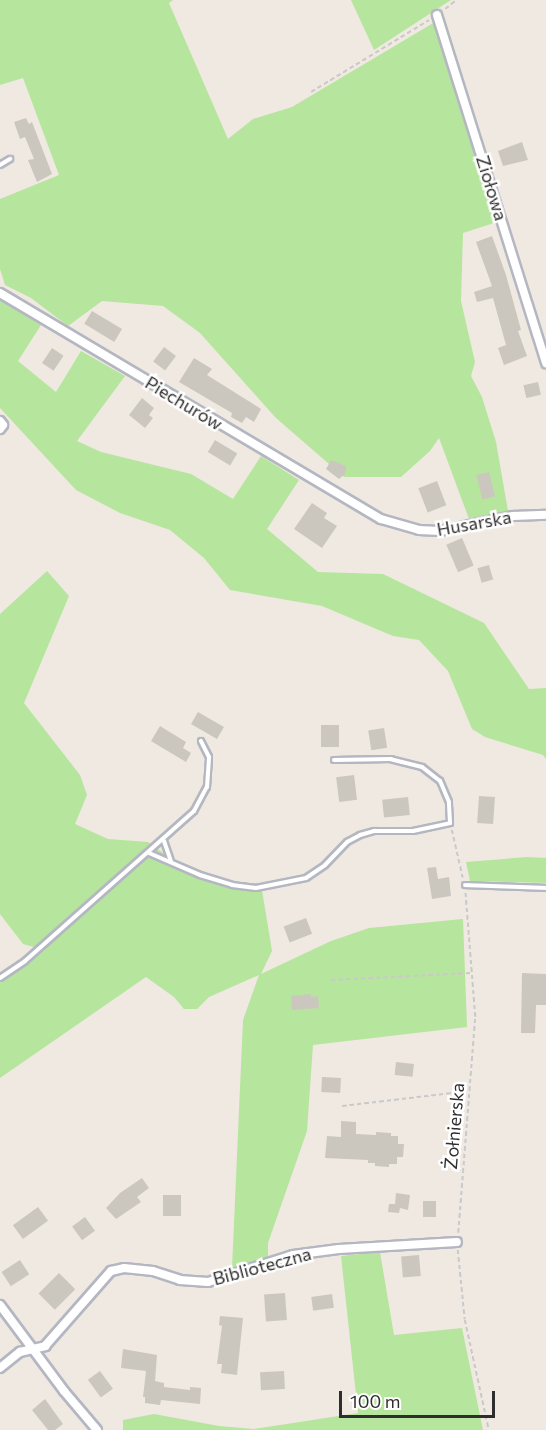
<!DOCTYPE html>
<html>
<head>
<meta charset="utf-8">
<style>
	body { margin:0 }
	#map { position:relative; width:546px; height:1430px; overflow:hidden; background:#efe9e1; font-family:Commissioner,sans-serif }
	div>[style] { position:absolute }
	.green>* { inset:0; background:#b6e59e }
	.building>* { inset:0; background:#cbc7bf; transform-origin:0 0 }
	.path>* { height:1.5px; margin-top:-0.75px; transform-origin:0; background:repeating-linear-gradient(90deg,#c9c9c9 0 4.5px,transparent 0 7.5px) }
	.roads { filter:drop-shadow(2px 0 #b4b7c1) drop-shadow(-2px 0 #b4b7c1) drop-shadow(0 2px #b4b7c1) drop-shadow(0 -2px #b4b7c1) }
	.service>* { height:4px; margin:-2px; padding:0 2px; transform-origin:2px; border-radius:2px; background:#fff }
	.minor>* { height:8px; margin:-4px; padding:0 4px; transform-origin:4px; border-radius:4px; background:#fff }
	span { translate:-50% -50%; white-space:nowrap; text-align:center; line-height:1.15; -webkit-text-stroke:5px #fff; paint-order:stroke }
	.street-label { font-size:18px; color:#2e2e2e }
	.scale { position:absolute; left:339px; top:1391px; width:156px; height:27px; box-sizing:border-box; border:3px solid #2e2e2e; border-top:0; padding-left:8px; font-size:18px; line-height:21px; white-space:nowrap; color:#2e2e2e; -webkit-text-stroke:4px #fff; paint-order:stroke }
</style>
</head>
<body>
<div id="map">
	<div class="green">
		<i style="clip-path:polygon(0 0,173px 0,169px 3px,228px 139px,253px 119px,292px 107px,435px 22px,497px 222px,463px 233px,461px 301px,475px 362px,471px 376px,482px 397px,496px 442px,508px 511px,469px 519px,439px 438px,430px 451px,401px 477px,344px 477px,276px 418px,200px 333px,163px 306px,102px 301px,68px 326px,31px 298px,5px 285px,0 269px,0 199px,59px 175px,23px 78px,0 85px)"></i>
		<i style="clip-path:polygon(351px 0,451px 0,374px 50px)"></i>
		<i style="clip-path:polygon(0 300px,41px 325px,18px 361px,56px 392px,81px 351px,125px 376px,77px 441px,101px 452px,191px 474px,233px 499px,261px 456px,299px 480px,267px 529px,318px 572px,383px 574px,484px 623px,529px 689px,546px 688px,546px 759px,543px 755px,485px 737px,472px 729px,448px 671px,419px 640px,393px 636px,322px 606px,230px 590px,204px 558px,170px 530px,120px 513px,76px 490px,0 408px)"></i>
		<i style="clip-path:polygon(47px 571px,69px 596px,24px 703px,80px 775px,87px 795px,75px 824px,108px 839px,148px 842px,198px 878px,261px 884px,272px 951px,261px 974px,331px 941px,369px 928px,463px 919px,467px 1027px,313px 1045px,307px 1131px,268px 1243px,268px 1257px,232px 1268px,243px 1020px,259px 975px,209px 997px,197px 1009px,184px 1009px,174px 997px,146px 977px,0 1078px,0 982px,45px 950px,23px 944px,0 914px,0 614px)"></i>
		<i style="clip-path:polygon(527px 857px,546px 858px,546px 883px,470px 881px,466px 862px)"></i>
		<i style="clip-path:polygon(380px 1252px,394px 1335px,462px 1328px,483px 1430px,123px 1430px,123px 1420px,154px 1414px,219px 1426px,254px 1429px,358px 1413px,341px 1256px)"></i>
	</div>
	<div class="building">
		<i style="clip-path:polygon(26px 118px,29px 124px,32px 122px,52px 174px,37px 182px,28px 160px,34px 159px,25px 137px,20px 139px,14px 122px)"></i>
		<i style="clip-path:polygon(522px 142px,528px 160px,503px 166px,498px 151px)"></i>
		<i style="clip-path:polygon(492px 236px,506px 275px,521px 330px,518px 331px,527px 356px,504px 365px,498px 348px,506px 345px,493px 298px,477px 302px,474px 292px,492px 286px,476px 242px)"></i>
		<i style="left:92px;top:311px;width:35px;height:15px;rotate:31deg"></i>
		<i style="left:164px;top:347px;width:15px;height:18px;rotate:37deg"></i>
		<i style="left:52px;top:348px;width:14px;height:18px;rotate:34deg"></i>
		<i style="clip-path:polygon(194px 358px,212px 369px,207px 375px,261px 409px,254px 422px,246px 417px,242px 423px,231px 417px,232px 413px,179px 382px)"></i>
		<i style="left:538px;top:382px;width:13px;height:15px;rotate:77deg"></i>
		<i style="clip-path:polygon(142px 398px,154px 408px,149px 415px,153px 418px,145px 428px,129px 415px)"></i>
		<i style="left:215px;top:440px;width:26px;height:14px;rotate:31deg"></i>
		<i style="clip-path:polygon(331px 460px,346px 466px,345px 474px,339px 479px,326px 469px)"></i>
		<i style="left:489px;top:472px;width:25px;height:13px;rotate:76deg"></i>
		<i style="left:437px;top:481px;width:26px;height:20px;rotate:69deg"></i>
		<i style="clip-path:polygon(312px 503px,327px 513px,324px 518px,337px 526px,322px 548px,294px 529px)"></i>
		<i style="left:462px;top:538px;width:30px;height:17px;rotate:67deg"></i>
		<i style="left:489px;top:565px;width:15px;height:12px;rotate:74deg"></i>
		<i style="left:198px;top:712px;width:30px;height:14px;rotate:30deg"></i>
		<i style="left:321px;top:725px;width:18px;height:22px"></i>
		<i style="clip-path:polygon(160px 726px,186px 742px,183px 748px,191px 753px,186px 762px,151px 741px)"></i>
		<i style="left:384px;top:728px;width:20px;height:16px;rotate:81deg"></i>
		<i style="left:354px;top:775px;width:25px;height:18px;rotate:83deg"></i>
		<i style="left:479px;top:796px;width:16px;height:27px;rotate:4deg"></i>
		<i style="left:408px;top:797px;width:18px;height:26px;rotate:84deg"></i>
		<i style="clip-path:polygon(436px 867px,438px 879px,449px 877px,451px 896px,432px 899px,427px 868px)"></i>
		<i style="left:306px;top:918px;width:17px;height:24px;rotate:69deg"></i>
		<i style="clip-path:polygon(522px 973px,546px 974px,546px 1005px,536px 1005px,535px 1033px,521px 1033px)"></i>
		<i style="clip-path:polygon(311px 994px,311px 997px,318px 996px,319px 1008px,292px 1010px,291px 996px)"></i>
		<i style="left:396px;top:1062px;width:18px;height:13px;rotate:6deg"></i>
		<i style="left:322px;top:1077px;width:19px;height:15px;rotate:3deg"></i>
		<i style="clip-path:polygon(341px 1121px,356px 1122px,356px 1134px,376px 1135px,376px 1132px,391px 1133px,391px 1136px,398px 1136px,398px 1144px,404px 1144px,403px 1157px,397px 1157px,397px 1164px,389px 1164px,389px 1167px,375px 1166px,375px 1163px,368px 1163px,368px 1160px,325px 1158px,327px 1136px,341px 1137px)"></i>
		<i style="clip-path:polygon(142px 1178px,149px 1188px,137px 1197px,141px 1202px,116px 1219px,106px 1208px,120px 1193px)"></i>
		<i style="clip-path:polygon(396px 1193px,410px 1195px,408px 1210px,400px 1208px,399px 1213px,388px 1212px,389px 1204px,395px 1204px)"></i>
		<i style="left:163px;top:1195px;width:18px;height:21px"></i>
		<i style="left:423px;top:1201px;width:13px;height:16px"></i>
		<i style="left:38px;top:1207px;width:17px;height:31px;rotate:54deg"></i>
		<i style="left:85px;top:1217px;width:17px;height:16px;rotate:54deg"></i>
		<i style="left:419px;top:1255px;width:21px;height:18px;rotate:85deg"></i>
		<i style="left:20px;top:1260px;width:17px;height:22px;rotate:57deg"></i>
		<i style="left:59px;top:1273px;width:23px;height:29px;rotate:45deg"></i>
		<i style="left:285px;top:1293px;width:27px;height:21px;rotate:86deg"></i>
		<i style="left:332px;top:1294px;width:14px;height:21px;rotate:82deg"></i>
		<i style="clip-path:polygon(220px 1316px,243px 1318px,237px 1375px,221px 1373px,222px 1364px,217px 1364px,222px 1326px,219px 1325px)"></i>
		<i style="clip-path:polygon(123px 1349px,157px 1355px,155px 1381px,164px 1383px,164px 1387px,190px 1390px,190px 1387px,201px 1388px,200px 1404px,161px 1400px,160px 1405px,145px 1403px,145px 1397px,143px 1397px,146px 1371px,121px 1368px)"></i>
		<i style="left:100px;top:1371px;width:22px;height:15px;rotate:54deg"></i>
		<i style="left:284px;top:1371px;width:18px;height:24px;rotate:87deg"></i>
		<i style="clip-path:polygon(45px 1399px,63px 1424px,55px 1430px,48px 1430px,32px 1410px)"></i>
	</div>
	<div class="path">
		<i style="left:445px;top:9px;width:14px;rotate:-39deg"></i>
		<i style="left:311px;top:92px;width:138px;rotate:-31.4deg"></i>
		<i style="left:452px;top:830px;width:49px;rotate:77.1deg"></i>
		<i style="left:331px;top:980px;width:140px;rotate:-2.9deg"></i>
		<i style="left:342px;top:1106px;width:128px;rotate:-6.7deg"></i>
		<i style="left:458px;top:1233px;width:217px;rotate:-85.5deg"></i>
		<i style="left:475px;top:1017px;width:126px;rotate:-94.5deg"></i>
		<i style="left:458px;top:1250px;width:70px;rotate:84.3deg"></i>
		<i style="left:465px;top:1320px;width:113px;rotate:77.7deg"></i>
	</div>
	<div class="roads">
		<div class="service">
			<i style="left:0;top:165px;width:12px;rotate:-31deg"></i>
			<i style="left:164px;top:841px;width:21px;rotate:71deg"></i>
			<i style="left:149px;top:853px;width:56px;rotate:23.3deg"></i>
			<i style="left:200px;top:875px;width:34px;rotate:17deg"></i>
			<i style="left:232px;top:885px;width:24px;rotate:7deg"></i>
			<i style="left:256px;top:888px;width:51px;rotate:-11.3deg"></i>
			<i style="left:306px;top:878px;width:23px;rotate:-34deg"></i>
			<i style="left:325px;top:865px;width:32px;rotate:-46deg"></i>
			<i style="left:347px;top:842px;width:15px;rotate:-28deg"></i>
			<i style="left:360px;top:835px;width:15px;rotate:-16deg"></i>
			<i style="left:374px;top:831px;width:39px"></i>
			<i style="left:413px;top:831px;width:38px;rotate:-12deg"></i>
			<i style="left:450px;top:823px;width:21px;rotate:-93deg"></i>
			<i style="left:449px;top:802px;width:23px;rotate:-113deg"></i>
			<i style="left:440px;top:781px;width:23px;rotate:-142deg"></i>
			<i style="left:422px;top:767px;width:32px;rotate:-166deg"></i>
			<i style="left:391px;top:759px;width:57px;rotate:179deg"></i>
			<i style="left:465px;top:885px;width:81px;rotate:2.1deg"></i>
			<i style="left:0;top:978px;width:30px;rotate:-34deg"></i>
			<i style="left:25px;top:961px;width:226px;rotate:-41.6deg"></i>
			<i style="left:194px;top:811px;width:27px;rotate:-62deg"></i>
			<i style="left:207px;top:787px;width:30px;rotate:-86deg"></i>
			<i style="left:209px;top:757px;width:18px;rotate:-117deg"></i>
		</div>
		<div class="minor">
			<i style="left:437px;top:15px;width:365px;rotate:72.6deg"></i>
			<i style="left:0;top:293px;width:443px;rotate:30.7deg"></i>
			<i style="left:381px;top:519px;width:40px;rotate:16deg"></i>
			<i style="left:419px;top:530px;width:21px;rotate:3deg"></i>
			<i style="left:440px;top:531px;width:75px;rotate:-11.6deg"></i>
			<i style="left:513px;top:516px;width:33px;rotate:-2deg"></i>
			<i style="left:0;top:421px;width:5px;rotate:53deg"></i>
			<i style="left:3px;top:425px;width:5px;rotate:127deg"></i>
			<i style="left:0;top:1305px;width:107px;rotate:53.3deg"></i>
			<i style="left:64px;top:1391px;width:51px;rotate:49.8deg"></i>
			<i style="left:0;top:1368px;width:26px;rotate:-39deg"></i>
			<i style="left:20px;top:1352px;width:26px;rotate:-13deg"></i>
			<i style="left:45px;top:1346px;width:100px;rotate:-48.7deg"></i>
			<i style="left:111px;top:1271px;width:13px;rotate:-13deg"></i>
			<i style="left:124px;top:1268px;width:29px;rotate:6deg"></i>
			<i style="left:153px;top:1271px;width:28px;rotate:18deg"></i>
			<i style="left:180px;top:1280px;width:28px;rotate:4deg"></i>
			<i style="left:208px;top:1282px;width:89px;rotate:-17.6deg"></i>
			<i style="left:293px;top:1255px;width:46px;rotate:-7.4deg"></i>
			<i style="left:339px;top:1249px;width:118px;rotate:-3.4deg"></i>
		</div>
	</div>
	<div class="street-label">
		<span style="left:492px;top:188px;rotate:73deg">Ziołowa</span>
		<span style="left:184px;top:403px;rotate:31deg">Piechurów</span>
		<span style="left:474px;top:523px;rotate:-10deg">Husarska</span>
		<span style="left:454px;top:1126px;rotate:-85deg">Żołnierska</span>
		<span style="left:262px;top:1266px;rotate:-15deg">Biblioteczna</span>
	</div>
	<div class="scale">100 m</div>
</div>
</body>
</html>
